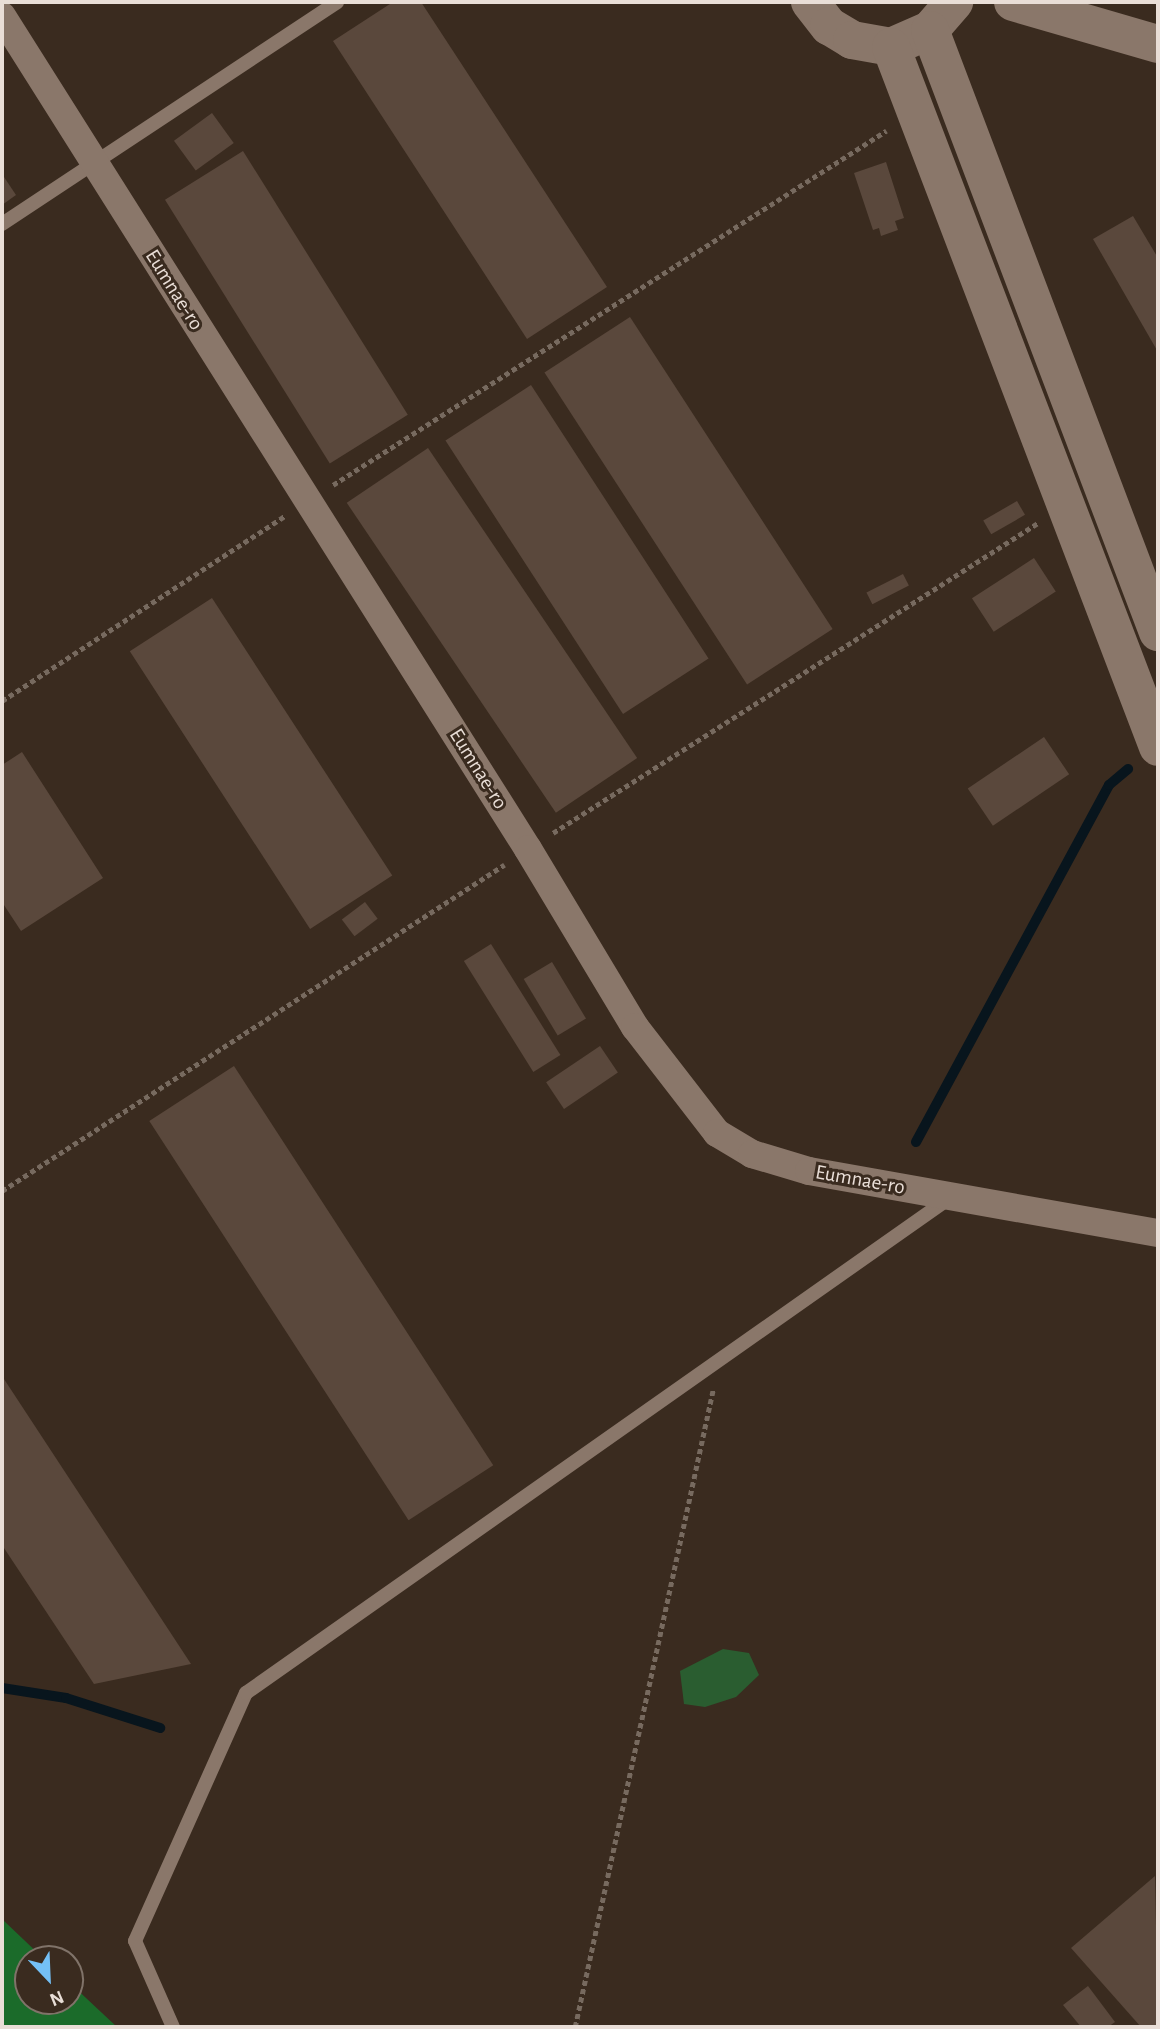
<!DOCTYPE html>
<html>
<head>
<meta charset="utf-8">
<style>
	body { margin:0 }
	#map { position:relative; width:1160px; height:2029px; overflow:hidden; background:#3a2b1f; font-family:"Alegreya Sans",sans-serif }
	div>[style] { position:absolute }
	.green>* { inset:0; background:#2a5d30 }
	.forest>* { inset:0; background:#1b6b2a }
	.stream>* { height:10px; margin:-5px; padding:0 5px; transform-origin:5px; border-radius:5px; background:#08151d }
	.building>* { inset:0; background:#5a483c; transform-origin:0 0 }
	.path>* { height:4.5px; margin-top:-2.25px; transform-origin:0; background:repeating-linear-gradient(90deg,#776a5f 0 5px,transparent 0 8.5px) }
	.lane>* { height:14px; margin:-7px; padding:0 7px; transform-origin:7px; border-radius:7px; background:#8a776a }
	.street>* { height:28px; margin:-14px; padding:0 14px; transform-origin:14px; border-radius:14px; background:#8a776a }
	.secondary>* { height:38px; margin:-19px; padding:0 19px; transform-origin:19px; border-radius:19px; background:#8a776a }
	span { translate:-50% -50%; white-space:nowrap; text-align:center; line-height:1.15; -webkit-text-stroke:6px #3a2b1f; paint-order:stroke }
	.street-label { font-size:21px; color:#e9ded7 }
	.frame { position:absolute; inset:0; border:4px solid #e9ded7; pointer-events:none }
	.north { position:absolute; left:14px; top:1945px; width:70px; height:70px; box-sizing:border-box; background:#3a2b1f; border:2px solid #807369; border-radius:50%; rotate:157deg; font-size:19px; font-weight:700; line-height:28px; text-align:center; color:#e9ded7 }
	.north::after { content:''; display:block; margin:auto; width:24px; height:32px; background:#74c0f6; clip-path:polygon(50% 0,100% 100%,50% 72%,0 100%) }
</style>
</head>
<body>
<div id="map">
	<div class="green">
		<i style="clip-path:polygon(723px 1649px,749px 1653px,759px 1675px,736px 1697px,705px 1707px,684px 1704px,680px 1671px)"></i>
	</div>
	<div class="forest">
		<i style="clip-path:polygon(2px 1919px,44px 1959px,28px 1959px,28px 2001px,70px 2001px,70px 1983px,117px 2027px,2px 2027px)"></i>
	</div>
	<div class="stream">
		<i style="left:916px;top:1142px;width:406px;rotate:-61.6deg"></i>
		<i style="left:1109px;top:785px;width:25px;rotate:-40deg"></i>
		<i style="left:2px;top:1688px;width:65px;rotate:8.9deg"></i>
		<i style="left:66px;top:1698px;width:99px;rotate:17.7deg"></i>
	</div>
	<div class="building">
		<i style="clip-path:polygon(393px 2px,421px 2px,607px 287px,527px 339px,333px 41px)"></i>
		<i style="left:212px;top:113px;width:37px;height:47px;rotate:54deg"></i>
		<i style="left:243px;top:151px;width:311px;height:92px;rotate:58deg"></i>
		<i style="clip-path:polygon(886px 162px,904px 218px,895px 221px,898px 230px,881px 236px,879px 228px,873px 230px,854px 173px)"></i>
		<i style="clip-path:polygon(2px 174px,16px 195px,2px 205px)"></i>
		<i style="clip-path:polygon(1133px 216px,1158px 258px,1158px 352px,1093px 239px)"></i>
		<i style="left:630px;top:317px;width:372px;height:102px;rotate:57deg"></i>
		<i style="left:531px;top:385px;width:326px;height:102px;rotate:57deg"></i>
		<i style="left:428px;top:448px;width:374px;height:98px;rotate:56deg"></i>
		<i style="left:1017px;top:501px;width:16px;height:39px;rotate:60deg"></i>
		<i style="left:1034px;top:558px;width:40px;height:74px;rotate:57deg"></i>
		<i style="left:903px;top:574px;width:13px;height:41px;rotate:63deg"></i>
		<i style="left:212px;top:598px;width:331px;height:98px;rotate:57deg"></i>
		<i style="left:1044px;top:737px;width:45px;height:92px;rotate:56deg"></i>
		<i style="clip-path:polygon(22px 752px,103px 878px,21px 931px,2px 902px,2px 765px)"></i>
		<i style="left:365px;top:902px;width:21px;height:29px;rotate:53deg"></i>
		<i style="left:491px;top:944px;width:131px;height:32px;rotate:58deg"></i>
		<i style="left:552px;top:962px;width:66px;height:33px;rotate:59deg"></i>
		<i style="left:600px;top:1046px;width:32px;height:65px;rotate:56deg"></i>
		<i style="left:234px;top:1066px;width:476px;height:101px;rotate:57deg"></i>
		<i style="clip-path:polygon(2px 1376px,191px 1664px,94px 1684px,2px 1545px)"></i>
		<i style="clip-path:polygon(1155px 1876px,1158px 2027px,1141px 2027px,1071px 1948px)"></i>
		<i style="clip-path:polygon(1088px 1986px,1115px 2022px,1108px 2027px,1081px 2027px,1063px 2005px)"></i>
	</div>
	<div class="path">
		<i style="left:333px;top:485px;width:657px;rotate:-32.63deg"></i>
		<i style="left:2px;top:701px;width:338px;rotate:-33.2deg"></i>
		<i style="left:553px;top:833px;width:576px;rotate:-32.59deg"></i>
		<i style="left:2px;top:1191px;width:599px;rotate:-33deg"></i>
		<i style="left:575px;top:2027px;width:652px;rotate:-77.78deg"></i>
	</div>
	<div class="lane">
		<i style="left:2px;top:224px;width:402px;rotate:-33.5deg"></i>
		<i style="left:173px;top:2027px;width:94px;rotate:-113.8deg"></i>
		<i style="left:135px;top:1941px;width:272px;rotate:-65.9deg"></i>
		<i style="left:246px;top:1693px;width:862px;rotate:-35.13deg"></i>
	</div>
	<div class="street">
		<i style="left:2px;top:16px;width:985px;rotate:57.73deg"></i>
		<i style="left:528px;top:849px;width:208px;rotate:59deg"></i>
		<i style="left:635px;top:1027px;width:134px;rotate:52.3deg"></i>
		<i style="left:717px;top:1133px;width:41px;rotate:31deg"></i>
		<i style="left:752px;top:1154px;width:59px;rotate:16.6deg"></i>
		<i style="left:809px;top:1171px;width:354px;rotate:10.1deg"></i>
	</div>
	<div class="secondary">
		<i style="left:810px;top:2px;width:31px;rotate:52deg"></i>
		<i style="left:829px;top:26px;width:27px;rotate:31deg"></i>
		<i style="left:852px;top:40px;width:40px;rotate:10deg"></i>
		<i style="left:891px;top:47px;width:43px;rotate:-23.6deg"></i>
		<i style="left:930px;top:30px;width:37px;rotate:-49deg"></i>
		<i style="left:1013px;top:2px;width:151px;rotate:16.2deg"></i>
		<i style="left:930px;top:30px;width:644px;rotate:69.26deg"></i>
		<i style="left:891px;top:47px;width:749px;rotate:69.12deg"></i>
	</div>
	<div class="street-label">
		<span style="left:174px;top:290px;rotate:58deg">Eumnae-ro</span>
		<span style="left:478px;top:769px;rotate:58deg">Eumnae-ro</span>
		<span style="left:860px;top:1180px;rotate:10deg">Eumnae-ro</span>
	</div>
	<div class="frame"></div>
	<div class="north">N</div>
</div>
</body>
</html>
